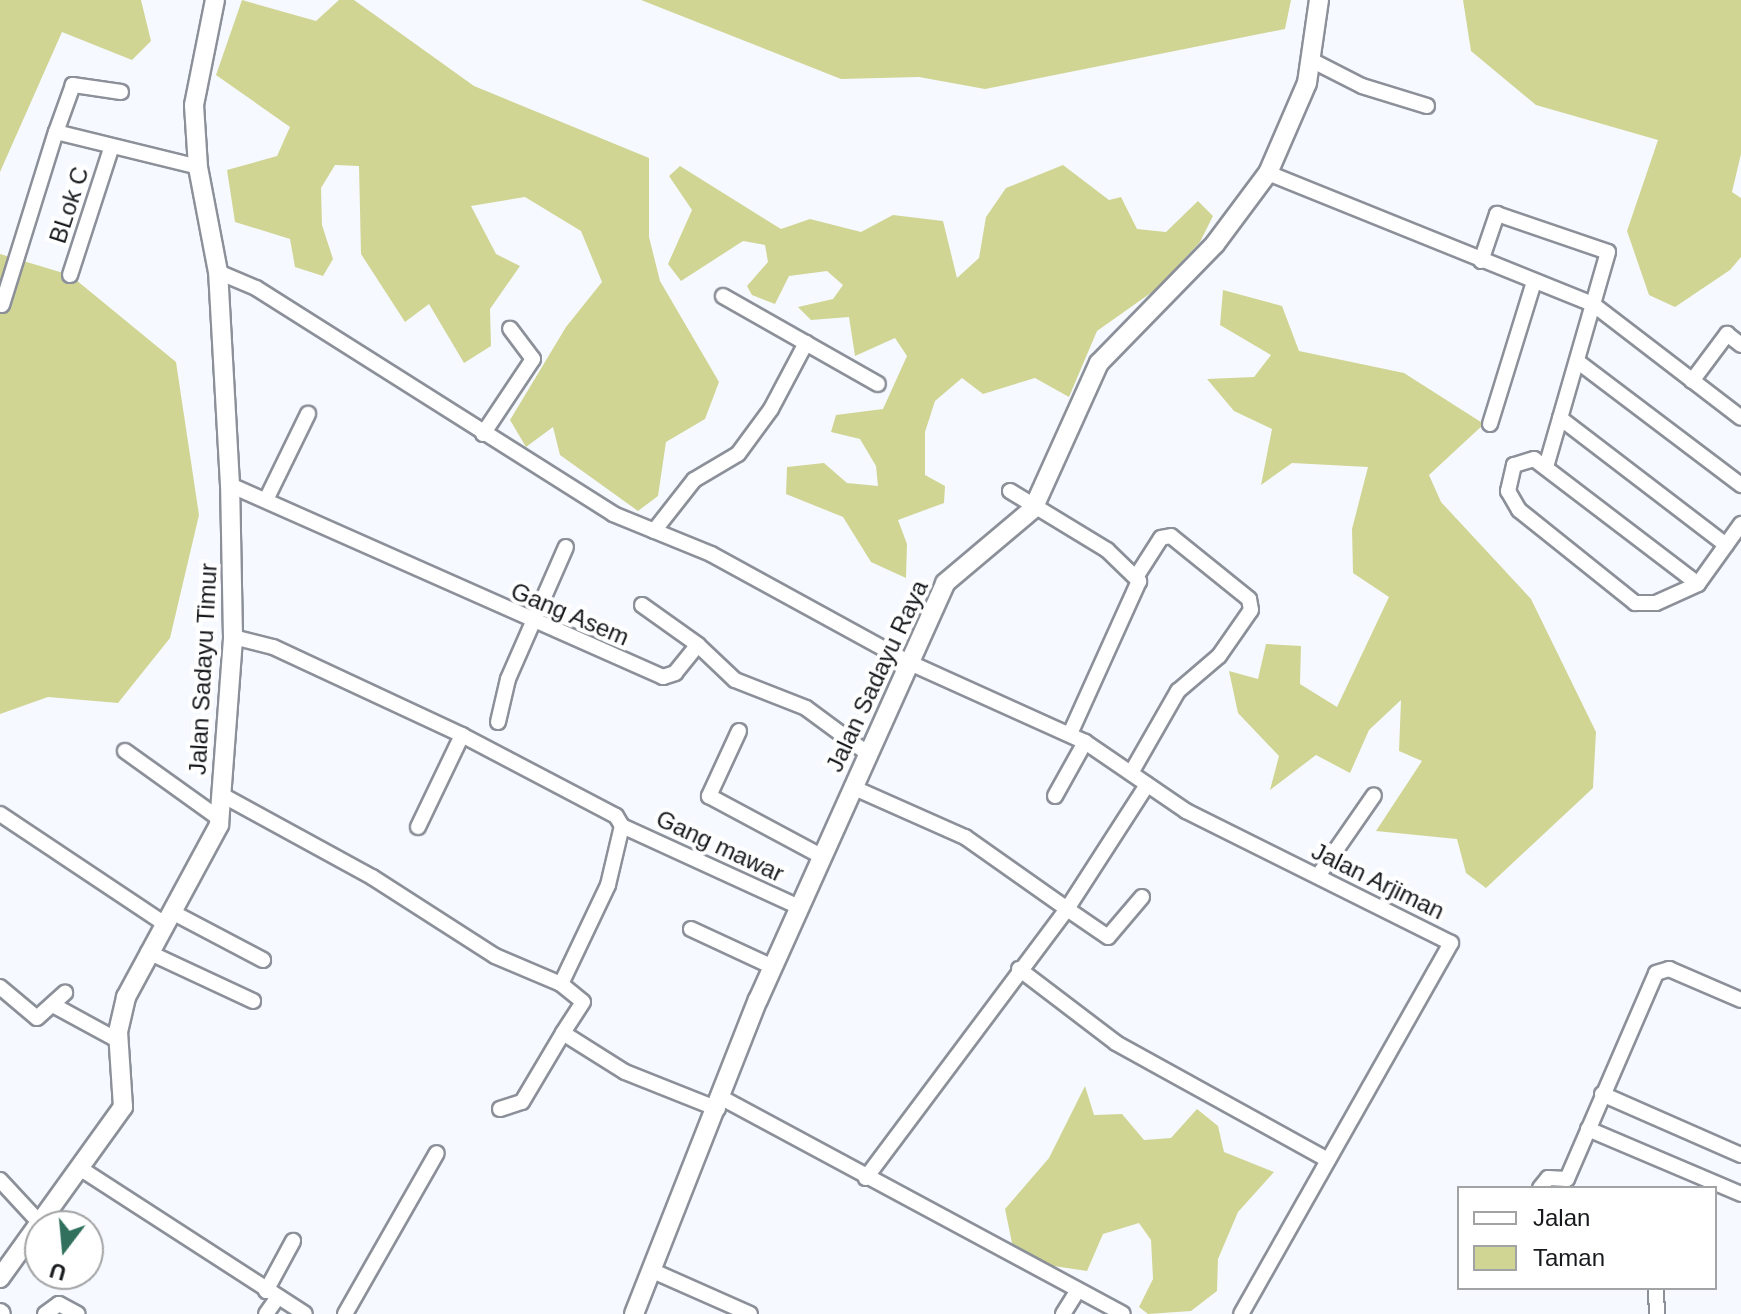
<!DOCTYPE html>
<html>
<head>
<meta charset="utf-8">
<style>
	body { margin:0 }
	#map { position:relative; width:1741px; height:1314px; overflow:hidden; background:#f6f9ff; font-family:Helvetica,sans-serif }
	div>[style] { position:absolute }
	.green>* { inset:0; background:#d0d594 }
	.roads { filter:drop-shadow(2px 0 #8c9099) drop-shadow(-2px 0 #8c9099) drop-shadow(0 2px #8c9099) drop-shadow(0 -2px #8c9099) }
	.minor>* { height:14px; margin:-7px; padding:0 7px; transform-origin:7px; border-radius:7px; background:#fff }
	.tertiary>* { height:18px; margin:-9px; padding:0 9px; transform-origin:9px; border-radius:9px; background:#fff }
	span { translate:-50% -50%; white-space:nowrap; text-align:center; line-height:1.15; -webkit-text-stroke:8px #fff; paint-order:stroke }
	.street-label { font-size:24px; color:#17191c }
	.legend { position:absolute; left:1457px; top:1186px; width:260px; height:104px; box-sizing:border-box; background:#fff; border:2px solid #a2a3a4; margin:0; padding:10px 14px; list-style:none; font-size:24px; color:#17191c }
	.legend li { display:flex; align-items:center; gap:16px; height:40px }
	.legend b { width:40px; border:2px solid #a2a3a4 }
	.north { position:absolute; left:24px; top:1210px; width:80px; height:80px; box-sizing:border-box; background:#fff; border:2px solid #a2a3a4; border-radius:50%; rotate:196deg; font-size:22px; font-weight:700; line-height:32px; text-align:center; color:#17191c }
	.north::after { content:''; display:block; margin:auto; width:28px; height:36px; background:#30705d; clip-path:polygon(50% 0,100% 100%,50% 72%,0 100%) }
</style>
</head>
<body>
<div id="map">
	<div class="green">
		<i style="clip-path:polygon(0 0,141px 0,151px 41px,132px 60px,62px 32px,0 172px)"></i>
		<i style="clip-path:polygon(242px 0,316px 21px,339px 0,354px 0,474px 86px,649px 158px,649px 237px,660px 281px,719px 382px,705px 419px,666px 442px,658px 496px,638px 511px,560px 455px,553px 427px,526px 447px,510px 420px,566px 327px,602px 282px,581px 231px,525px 197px,471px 206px,496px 254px,520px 266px,490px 309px,491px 346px,464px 363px,429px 304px,405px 322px,361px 254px,359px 166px,335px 165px,321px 188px,322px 225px,333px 259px,323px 276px,295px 267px,290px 239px,235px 222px,227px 170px,277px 156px,290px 127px,216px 75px)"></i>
		<i style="clip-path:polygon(641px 0,1291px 0,1285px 29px,985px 89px,919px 77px,841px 79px)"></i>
		<i style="clip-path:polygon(1463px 0,1741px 0,1741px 154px,1732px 192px,1741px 198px,1741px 257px,1730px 270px,1675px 307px,1649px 295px,1627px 231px,1658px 140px,1536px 105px,1471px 51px)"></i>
		<i style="clip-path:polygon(1063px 165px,1109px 200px,1121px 197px,1137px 229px,1166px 232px,1198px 201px,1213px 216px,1200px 242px,1155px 290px,1097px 331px,1069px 397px,1035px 378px,983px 394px,962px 378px,935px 401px,925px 432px,925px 475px,945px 486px,944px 503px,898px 520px,907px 544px,906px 578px,871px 562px,843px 517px,786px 494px,787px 467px,824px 463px,847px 483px,878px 486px,876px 466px,860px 439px,831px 432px,836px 415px,883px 409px,907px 356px,895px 338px,855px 356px,849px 317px,811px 320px,798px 307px,833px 299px,843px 285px,827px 271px,789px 276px,775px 304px,752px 295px,747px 286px,768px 262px,765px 245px,743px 241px,681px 281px,668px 264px,692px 210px,669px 176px,680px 166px,781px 229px,810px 219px,861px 232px,893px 215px,943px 221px,957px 278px,979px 258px,986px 217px,1006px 188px)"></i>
		<i style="clip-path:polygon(0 254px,70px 275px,176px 362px,199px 515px,170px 638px,118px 703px,48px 697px,0 714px)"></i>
		<i style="clip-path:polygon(1223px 290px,1282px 306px,1299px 351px,1404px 373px,1484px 424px,1429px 475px,1441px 502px,1531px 599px,1596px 732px,1593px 788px,1486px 888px,1466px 873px,1457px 839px,1376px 831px,1422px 761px,1399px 751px,1401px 700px,1369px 730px,1350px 773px,1316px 755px,1270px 790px,1279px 756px,1238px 713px,1229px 671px,1258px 679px,1266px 644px,1301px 646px,1300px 684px,1337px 707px,1389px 597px,1353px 573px,1352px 529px,1368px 467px,1292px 463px,1261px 485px,1272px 429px,1234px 411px,1207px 379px,1254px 377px,1271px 355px,1220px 325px)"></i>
		<i style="clip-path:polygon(1085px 1086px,1094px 1115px,1122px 1114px,1144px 1140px,1171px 1138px,1197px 1109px,1218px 1126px,1224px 1152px,1274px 1172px,1238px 1212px,1218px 1259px,1217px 1291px,1191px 1311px,1148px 1314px,1139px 1307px,1153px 1279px,1151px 1240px,1139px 1223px,1103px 1234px,1087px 1271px,1047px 1265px,1012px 1243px,1005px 1209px,1049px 1158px)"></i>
	</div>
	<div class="roads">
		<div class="minor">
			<i style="left:1311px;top:60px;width:57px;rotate:27deg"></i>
			<i style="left:1362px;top:86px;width:68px;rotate:17.1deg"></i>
			<i style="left:121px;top:92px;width:49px;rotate:-171.7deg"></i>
			<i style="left:73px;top:85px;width:50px;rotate:109.9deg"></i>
			<i style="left:56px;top:132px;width:146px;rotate:13.8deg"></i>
			<i style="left:1268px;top:173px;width:352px;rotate:22deg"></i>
			<i style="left:1594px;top:305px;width:185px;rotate:37.5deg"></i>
			<i style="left:1481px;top:261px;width:50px;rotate:-71.2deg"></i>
			<i style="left:1497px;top:214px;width:117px;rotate:18.9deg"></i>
			<i style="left:1608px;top:252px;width:224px;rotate:106.1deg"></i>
			<i style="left:218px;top:272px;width:41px;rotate:22.8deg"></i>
			<i style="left:256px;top:288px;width:423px;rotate:32.3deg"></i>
			<i style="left:613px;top:514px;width:106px;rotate:22.2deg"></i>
			<i style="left:711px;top:554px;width:225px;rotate:28.7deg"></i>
			<i style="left:908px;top:662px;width:194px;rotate:24.3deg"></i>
			<i style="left:1085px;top:742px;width:122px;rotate:34.3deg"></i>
			<i style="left:1186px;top:811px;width:296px;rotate:26.5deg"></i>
			<i style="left:1451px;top:943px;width:426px;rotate:119.5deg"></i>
			<i style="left:70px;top:275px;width:133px;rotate:-72deg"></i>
			<i style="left:723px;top:296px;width:178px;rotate:29.6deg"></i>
			<i style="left:2px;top:305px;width:181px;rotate:-72.7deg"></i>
			<i style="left:1577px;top:361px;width:206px;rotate:37.1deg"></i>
			<i style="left:1692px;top:381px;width:59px;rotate:-53.3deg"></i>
			<i style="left:1727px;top:334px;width:18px;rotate:38deg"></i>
			<i style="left:1560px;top:418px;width:209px;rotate:37.4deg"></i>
			<i style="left:1490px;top:424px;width:149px;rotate:-72.8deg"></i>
			<i style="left:483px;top:434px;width:90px;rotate:-56.3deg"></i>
			<i style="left:533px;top:359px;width:38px;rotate:-127deg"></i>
			<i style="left:230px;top:485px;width:474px;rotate:23.9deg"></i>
			<i style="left:663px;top:677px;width:13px;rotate:-18deg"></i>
			<i style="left:675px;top:673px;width:36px;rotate:-51deg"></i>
			<i style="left:698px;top:645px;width:51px;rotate:43.4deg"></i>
			<i style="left:735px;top:680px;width:76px;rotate:21.5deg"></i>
			<i style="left:806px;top:708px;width:76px;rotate:36.4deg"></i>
			<i style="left:1010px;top:491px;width:114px;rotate:31.3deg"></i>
			<i style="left:1107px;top:550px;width:45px;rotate:44.1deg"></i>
			<i style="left:1139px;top:581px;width:168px;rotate:114.3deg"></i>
			<i style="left:266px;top:500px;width:96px;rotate:-64deg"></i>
			<i style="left:654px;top:531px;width:65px;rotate:-51.9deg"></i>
			<i style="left:694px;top:480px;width:51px;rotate:-30.6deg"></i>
			<i style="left:738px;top:454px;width:56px;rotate:-53.7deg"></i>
			<i style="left:771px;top:409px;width:75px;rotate:-62.1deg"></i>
			<i style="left:1698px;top:584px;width:206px;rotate:-142.7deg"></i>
			<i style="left:1534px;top:459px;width:21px;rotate:163deg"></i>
			<i style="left:1514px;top:465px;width:27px;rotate:103deg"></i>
			<i style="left:1508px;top:491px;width:22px;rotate:60deg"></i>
			<i style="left:1519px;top:510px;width:149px;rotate:38.7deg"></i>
			<i style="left:1635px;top:603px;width:21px"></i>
			<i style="left:1656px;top:603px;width:46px;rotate:-24.3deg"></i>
			<i style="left:1698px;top:584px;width:74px;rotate:-54.4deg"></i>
			<i style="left:642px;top:605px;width:69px;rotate:35.5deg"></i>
			<i style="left:498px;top:722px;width:44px;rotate:-76.9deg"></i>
			<i style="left:508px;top:679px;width:144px;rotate:-66.3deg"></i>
			<i style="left:739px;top:731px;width:72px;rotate:114.8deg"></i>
			<i style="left:709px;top:796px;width:127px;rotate:28.2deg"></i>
			<i style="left:125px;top:751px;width:117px;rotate:35.6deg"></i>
			<i style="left:1131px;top:773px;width:95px;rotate:-60.2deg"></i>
			<i style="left:1178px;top:691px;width:54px;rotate:-40.5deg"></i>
			<i style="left:1219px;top:656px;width:56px;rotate:-55.2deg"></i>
			<i style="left:1251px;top:610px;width:11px;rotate:-100deg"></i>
			<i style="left:1249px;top:599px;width:100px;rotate:-141.1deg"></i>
			<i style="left:1171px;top:536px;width:10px;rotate:169deg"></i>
			<i style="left:1161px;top:538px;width:43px;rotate:122.6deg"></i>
			<i style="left:852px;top:787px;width:124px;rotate:23.9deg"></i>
			<i style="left:965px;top:837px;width:125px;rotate:35.2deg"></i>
			<i style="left:1067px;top:909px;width:336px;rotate:126.8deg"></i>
			<i style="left:222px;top:795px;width:171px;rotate:28.7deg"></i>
			<i style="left:372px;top:877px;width:146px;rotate:32.7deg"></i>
			<i style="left:495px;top:956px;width:72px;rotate:23deg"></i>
			<i style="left:561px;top:984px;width:110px;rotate:-64.6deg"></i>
			<i style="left:608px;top:885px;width:61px;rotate:-76.7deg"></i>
			<i style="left:622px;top:826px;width:12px;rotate:-121deg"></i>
			<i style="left:616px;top:816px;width:174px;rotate:-152.3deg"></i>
			<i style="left:462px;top:735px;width:208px;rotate:-155deg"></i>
			<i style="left:273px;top:647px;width:41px;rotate:-166deg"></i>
			<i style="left:1055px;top:796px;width:62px;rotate:-60.9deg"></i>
			<i style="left:0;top:814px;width:198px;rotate:33.7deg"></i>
			<i style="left:622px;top:826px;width:195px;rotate:24.6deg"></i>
			<i style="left:418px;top:827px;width:102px;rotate:-64.4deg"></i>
			<i style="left:1318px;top:876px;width:98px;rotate:-55.3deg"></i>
			<i style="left:1142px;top:897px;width:52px;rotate:130.4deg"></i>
			<i style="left:1108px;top:937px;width:50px;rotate:-145.7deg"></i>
			<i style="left:1067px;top:909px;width:148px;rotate:-57.2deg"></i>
			<i style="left:172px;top:912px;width:103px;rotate:27.8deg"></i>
			<i style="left:691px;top:929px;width:90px;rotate:24.9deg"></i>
			<i style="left:148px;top:952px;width:116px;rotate:25deg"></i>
			<i style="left:1019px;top:969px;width:122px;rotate:37.3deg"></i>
			<i style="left:1116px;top:1043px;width:242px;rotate:28.9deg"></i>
			<i style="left:561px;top:984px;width:28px;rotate:39deg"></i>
			<i style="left:583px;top:1002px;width:37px;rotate:123deg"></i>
			<i style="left:563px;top:1033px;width:73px;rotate:32.2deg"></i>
			<i style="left:625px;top:1072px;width:100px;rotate:21.7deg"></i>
			<i style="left:0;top:987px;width:48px;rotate:40deg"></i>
			<i style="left:37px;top:1018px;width:38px;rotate:-42deg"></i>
			<i style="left:53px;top:1005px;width:75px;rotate:28.6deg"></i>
			<i style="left:1602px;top:1094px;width:152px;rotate:23.7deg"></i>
			<i style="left:722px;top:1098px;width:455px;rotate:28.3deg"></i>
			<i style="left:500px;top:1109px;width:23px;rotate:-18deg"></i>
			<i style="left:522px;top:1102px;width:80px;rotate:-59.3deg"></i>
			<i style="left:1588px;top:1129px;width:166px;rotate:23deg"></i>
			<i style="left:78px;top:1167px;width:270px;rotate:32.9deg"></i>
			<i style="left:0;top:1180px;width:54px;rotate:47.2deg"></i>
			<i style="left:1540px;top:1188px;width:13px;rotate:-51deg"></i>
			<i style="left:1548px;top:1178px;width:19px;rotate:3deg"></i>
			<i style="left:1567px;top:1179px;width:224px;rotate:-66.6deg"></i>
			<i style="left:1656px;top:973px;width:14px;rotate:-17deg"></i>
			<i style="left:1669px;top:969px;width:78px;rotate:23.3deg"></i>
			<i style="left:653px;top:1271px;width:106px;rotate:23.9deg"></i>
			<i style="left:1656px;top:1288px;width:26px;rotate:88deg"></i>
			<i style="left:266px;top:1291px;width:57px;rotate:-61.6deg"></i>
			<i style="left:45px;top:1314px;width:17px;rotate:-36deg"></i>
			<i style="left:59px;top:1304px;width:21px;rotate:28deg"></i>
			<i style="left:266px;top:1314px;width:19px;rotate:-55deg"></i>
			<i style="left:345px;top:1314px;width:185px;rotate:-60.3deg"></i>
			<i style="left:1063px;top:1314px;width:28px;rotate:-58deg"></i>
		</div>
		<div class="tertiary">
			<i style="left:0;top:1278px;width:211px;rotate:-54.3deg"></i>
			<i style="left:123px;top:1107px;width:75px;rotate:-93.8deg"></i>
			<i style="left:118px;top:1032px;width:36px;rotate:-77deg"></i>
			<i style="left:126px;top:997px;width:196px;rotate:-61.6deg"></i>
			<i style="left:219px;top:825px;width:189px;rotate:-85.7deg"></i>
			<i style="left:233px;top:637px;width:152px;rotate:-91.1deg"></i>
			<i style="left:230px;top:485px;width:213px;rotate:-93.2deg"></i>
			<i style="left:218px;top:272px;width:107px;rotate:-100.8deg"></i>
			<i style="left:198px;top:167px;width:62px;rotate:-93.7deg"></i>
			<i style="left:194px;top:105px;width:107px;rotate:-78.7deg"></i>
			<i style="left:0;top:1313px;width:1px;rotate:45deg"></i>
			<i style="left:634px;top:1314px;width:338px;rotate:-68.5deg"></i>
			<i style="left:758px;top:1000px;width:457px;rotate:-65.8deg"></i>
			<i style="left:945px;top:583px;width:115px;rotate:-40.1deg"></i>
			<i style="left:1033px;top:509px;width:160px;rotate:-65.7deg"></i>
			<i style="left:1099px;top:363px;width:166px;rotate:-45.7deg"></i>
			<i style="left:1215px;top:244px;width:89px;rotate:-53.3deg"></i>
			<i style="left:1268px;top:173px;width:98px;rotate:-66.6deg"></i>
			<i style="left:1307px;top:83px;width:84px;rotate:-81.8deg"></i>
		</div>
	</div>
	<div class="street-label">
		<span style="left:69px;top:205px;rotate:-72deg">BLok C</span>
		<span style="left:570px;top:614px;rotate:23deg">Gang Asem</span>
		<span style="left:203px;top:669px;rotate:-87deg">Jalan Sadayu Timur</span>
		<span style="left:877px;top:676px;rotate:-65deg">Jalan Sadayu Raya</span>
		<span style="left:720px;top:846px;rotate:25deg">Gang mawar</span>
		<span style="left:1378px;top:881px;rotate:26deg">Jalan Arjiman</span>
	</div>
	<ul class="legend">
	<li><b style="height:10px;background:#fff"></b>Jalan</li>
	<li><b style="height:22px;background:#d0d594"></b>Taman</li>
	</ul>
	<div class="north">U</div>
</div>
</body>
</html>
